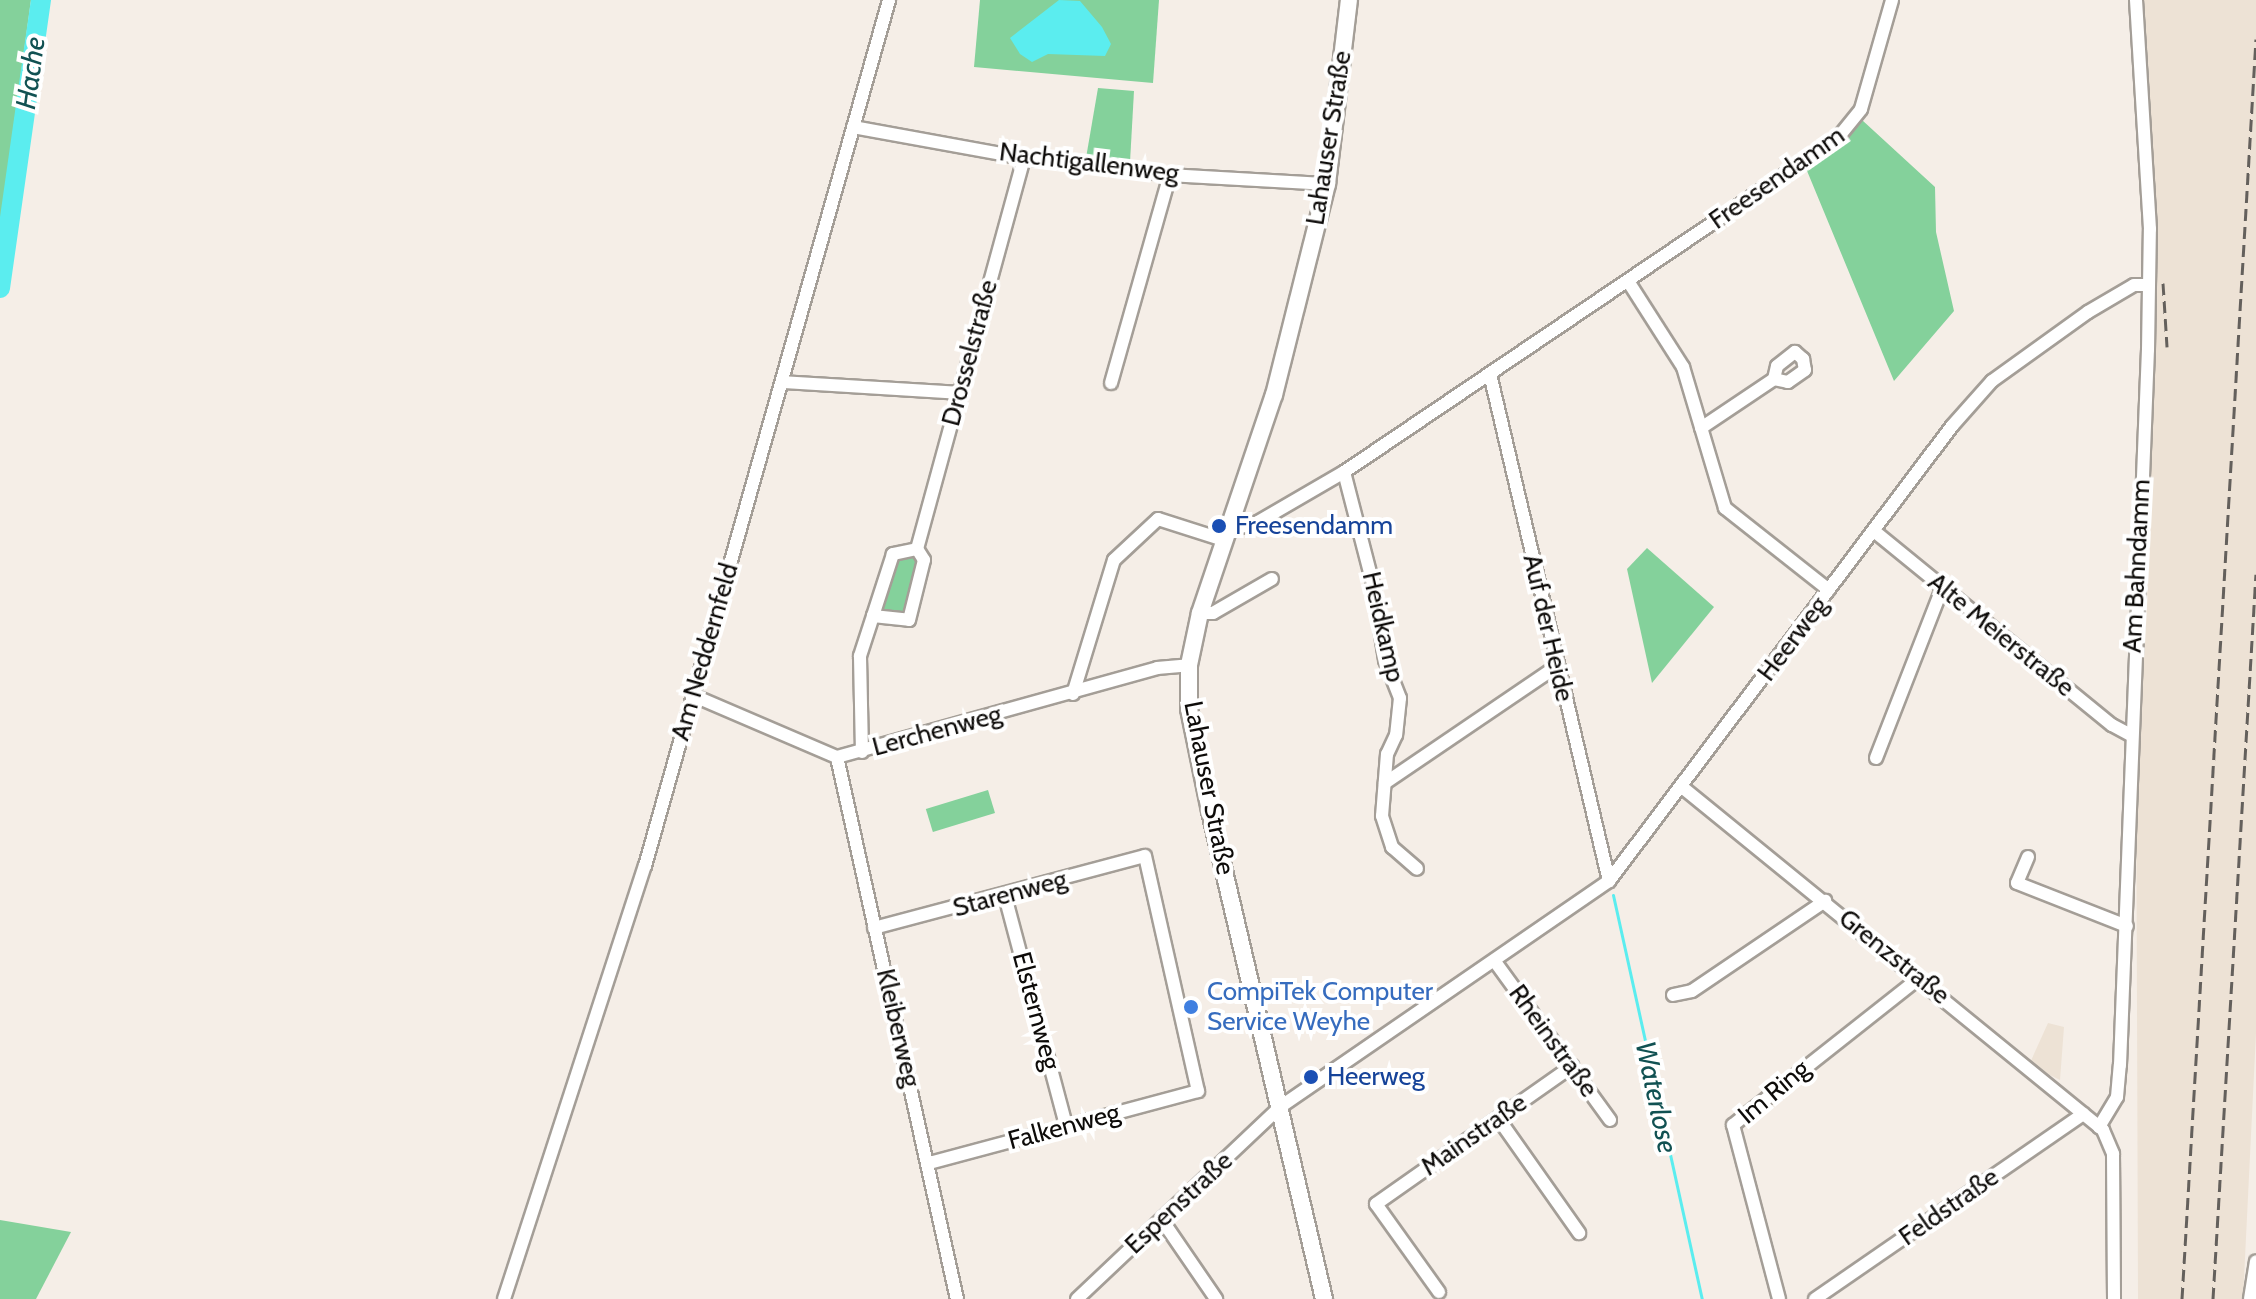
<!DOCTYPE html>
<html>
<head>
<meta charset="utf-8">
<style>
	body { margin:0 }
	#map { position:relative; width:2256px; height:1299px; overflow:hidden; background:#f5eee7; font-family:Cabin,sans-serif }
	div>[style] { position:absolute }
	.built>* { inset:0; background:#ede2d5 }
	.green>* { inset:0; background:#84d19b; transform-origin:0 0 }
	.water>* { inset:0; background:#5bedef }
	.stream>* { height:3px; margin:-1.5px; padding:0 1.5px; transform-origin:1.5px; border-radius:1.5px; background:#5bedef }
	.river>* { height:20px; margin:-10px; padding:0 10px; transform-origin:10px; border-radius:10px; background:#5bedef }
	.roads { filter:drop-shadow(2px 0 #a49e97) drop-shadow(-2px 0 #a49e97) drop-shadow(0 2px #a49e97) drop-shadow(0 -2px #a49e97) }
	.minor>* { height:12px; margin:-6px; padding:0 6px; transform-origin:6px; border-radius:6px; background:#fff }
	.tertiary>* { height:16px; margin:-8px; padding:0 8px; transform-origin:8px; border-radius:8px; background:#fff }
	.rail>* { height:3px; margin-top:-1.5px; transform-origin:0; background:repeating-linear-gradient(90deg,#64605c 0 12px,transparent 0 18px) }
	.dots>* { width:22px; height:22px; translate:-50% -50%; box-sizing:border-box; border:4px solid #fff; border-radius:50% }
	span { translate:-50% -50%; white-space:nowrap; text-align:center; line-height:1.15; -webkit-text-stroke:8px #fff; paint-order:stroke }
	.street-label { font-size:26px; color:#0d0b09 }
	.transit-label { font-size:26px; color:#164399 }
	.left { translate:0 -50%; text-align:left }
	.shop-label { font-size:26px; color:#366cbe }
	.water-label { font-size:28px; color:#115152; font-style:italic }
</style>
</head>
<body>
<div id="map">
	<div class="built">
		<i style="clip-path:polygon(2143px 0,2256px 0,2256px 1033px,2243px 1299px,2138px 1299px,2136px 719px,2155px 224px)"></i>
		<i style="clip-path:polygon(2048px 1023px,2064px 1027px,2060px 1080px,2050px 1075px,2049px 1082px,2029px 1065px)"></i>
	</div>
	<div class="green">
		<i style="clip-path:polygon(0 0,31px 0,0 226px)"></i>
		<i style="clip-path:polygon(980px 0,1159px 0,1153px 83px,974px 67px)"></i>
		<i style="clip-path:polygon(1098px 88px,1134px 91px,1130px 162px,1086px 158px)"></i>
		<i style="clip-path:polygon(1862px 120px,1935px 187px,1936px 232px,1954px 311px,1894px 381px,1805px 166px)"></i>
		<i style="clip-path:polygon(1647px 548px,1714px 607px,1652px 683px,1627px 569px)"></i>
		<i style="clip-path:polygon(916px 551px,922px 560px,908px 617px,876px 613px,894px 555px)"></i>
		<i style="left:988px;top:790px;width:24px;height:65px;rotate:73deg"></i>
		<i style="clip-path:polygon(0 1220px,71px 1232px,36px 1299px,0 1299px)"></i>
	</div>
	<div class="water">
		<i style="clip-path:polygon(1059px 0,1080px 1px,1102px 27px,1111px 44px,1105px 56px,1048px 54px,1032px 62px,1020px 54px,1010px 38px)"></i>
	</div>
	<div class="stream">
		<i style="left:1613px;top:895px;width:414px;rotate:77.6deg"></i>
	</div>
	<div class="river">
		<i style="left:0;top:288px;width:291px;rotate:-81.9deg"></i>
	</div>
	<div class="roads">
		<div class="minor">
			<i style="left:853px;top:127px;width:174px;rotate:10.3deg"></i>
			<i style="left:1024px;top:158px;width:147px;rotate:6.6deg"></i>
			<i style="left:1170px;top:175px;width:157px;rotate:3.3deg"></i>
			<i style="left:1628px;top:281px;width:102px;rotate:57.4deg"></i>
			<i style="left:1683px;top:367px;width:147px;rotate:73.4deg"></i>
			<i style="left:1725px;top:508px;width:132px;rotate:38.3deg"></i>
			<i style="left:1490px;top:374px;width:521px;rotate:76.79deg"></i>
			<i style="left:782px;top:382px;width:178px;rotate:3.5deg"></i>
			<i style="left:1111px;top:383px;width:216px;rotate:-74.2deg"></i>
			<i style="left:1701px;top:428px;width:88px;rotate:-33.9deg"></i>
			<i style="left:1774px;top:379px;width:13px;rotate:-77deg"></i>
			<i style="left:1777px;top:366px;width:23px;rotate:-38deg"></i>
			<i style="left:1795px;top:352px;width:11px;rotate:41deg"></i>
			<i style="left:1803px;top:359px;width:11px;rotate:80deg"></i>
			<i style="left:1805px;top:370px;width:21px;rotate:145deg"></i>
			<i style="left:1788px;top:382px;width:14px;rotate:-168deg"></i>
			<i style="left:1344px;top:472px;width:116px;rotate:75.5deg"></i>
			<i style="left:1373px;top:584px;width:77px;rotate:81deg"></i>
			<i style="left:1385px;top:660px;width:41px;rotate:68.5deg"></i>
			<i style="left:1400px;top:698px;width:37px;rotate:96deg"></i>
			<i style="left:1396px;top:735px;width:21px;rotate:115deg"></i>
			<i style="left:1387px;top:754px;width:62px;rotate:94.6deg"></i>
			<i style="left:1382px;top:816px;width:33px;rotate:72deg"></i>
			<i style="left:1392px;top:847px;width:33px;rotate:41deg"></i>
			<i style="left:1227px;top:531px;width:32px;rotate:-16deg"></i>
			<i style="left:1258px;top:522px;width:99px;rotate:-30.2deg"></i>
			<i style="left:1344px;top:472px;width:595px;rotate:-34.04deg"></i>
			<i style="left:1837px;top:139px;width:38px;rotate:-51deg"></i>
			<i style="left:1861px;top:109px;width:113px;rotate:-74.1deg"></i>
			<i style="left:1874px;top:531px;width:307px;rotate:39.2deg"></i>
			<i style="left:2112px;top:725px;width:21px;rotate:28deg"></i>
			<i style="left:917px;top:549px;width:25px;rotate:168deg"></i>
			<i style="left:893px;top:554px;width:65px;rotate:107.9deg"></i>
			<i style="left:873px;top:616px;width:36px;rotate:6deg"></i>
			<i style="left:909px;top:620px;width:62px;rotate:-76deg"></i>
			<i style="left:924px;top:560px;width:13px;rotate:-122deg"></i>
			<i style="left:917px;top:549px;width:405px;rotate:-74.7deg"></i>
			<i style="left:1200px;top:613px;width:13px"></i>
			<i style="left:1213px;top:613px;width:68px;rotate:-30deg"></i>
			<i style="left:1073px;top:694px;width:140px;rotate:-73deg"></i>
			<i style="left:1114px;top:560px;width:60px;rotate:-43deg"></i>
			<i style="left:1158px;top:519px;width:69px;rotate:17.7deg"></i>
			<i style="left:692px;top:695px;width:158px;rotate:23.2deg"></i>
			<i style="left:837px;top:757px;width:332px;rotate:-15.5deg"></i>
			<i style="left:1157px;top:668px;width:32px;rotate:-5deg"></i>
			<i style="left:862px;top:752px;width:96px;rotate:-91.2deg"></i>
			<i style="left:860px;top:656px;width:42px;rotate:-72deg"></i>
			<i style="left:837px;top:757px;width:555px;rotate:77.52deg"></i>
			<i style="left:1876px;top:758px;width:181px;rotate:-68.7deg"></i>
			<i style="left:1385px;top:783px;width:208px;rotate:-34.2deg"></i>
			<i style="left:1682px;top:787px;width:543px;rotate:39.17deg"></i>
			<i style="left:2103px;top:1130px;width:26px;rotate:67deg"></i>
			<i style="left:2113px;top:1154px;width:145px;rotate:89.6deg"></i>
			<i style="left:2028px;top:857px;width:28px;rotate:113deg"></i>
			<i style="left:2017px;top:883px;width:118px;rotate:21.4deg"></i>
			<i style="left:1005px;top:896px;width:238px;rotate:75.1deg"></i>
			<i style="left:874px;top:928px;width:280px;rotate:-14.9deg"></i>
			<i style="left:1145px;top:856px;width:241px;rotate:77.3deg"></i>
			<i style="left:1198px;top:1091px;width:278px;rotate:165deg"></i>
			<i style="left:1496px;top:963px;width:194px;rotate:54deg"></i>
			<i style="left:1673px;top:995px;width:19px;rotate:-12deg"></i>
			<i style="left:1692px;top:991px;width:161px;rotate:-34.1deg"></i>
			<i style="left:1498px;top:1118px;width:141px;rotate:54.8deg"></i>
			<i style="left:2099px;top:1127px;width:35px;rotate:-59deg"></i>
			<i style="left:2117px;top:1097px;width:32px;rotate:-85deg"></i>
			<i style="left:2120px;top:1065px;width:716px;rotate:-87.76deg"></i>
			<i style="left:2148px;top:350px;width:121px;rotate:-89.1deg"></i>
			<i style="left:2150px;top:229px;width:229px;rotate:-93.5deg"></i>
			<i style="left:1162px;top:1220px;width:96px;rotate:55.6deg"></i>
			<i style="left:1439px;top:1292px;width:108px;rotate:-125.6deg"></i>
			<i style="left:1376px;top:1204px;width:240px;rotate:-35.1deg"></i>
			<i style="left:504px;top:1299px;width:455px;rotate:-72deg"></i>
			<i style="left:645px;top:866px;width:900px;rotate:-74.26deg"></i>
			<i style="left:1077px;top:1299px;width:279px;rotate:-43.4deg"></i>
			<i style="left:1280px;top:1107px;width:399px;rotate:-34.5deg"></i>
			<i style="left:1609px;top:881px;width:570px;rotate:-52.99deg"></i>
			<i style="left:1952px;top:426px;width:60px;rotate:-48.4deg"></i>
			<i style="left:1992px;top:381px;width:118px;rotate:-35.7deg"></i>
			<i style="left:2088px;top:312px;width:53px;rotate:-30.4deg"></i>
			<i style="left:2134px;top:285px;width:14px"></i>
			<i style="left:1779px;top:1299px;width:180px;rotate:-104.8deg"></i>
			<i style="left:1733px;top:1125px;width:237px;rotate:-38.3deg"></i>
			<i style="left:1815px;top:1299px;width:326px;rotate:-34.6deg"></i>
			<i style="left:2250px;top:1299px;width:38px;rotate:-81deg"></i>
		</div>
		<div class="tertiary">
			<i style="left:1324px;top:1299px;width:501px;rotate:-103.15deg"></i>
			<i style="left:1210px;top:811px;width:104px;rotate:-101.6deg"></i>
			<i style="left:1189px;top:709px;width:44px;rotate:-90deg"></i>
			<i style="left:1189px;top:665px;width:53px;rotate:-78.1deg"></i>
			<i style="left:1200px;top:613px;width:230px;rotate:-71.3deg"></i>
			<i style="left:1274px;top:395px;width:218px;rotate:-75.9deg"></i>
			<i style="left:1327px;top:184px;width:185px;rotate:-83.2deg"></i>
		</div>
	</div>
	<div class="rail">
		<i style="left:2163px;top:283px;width:64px;rotate:86.4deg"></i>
		<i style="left:2182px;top:1299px;width:1262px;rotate:-86.64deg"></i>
		<i style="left:2213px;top:1299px;width:726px;rotate:-86.61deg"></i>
	</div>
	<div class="dots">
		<i style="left:1219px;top:526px;background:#1a4fb4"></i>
		<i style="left:1191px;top:1007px;background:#3f7fe0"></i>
		<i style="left:1311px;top:1077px;background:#1a4fb4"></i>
	</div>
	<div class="street-label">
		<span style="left:1329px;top:138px;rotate:-81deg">Lahauser Straße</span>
		<span style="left:1089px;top:163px;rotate:7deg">Nachtigallenweg</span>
		<span style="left:1777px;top:178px;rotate:-35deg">Freesendamm</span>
		<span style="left:970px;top:353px;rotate:-75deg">Drosselstraße</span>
		<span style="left:2137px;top:566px;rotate:-87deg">Am Bahndamm</span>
		<span style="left:1383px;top:627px;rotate:77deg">Heidkamp</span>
		<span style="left:1548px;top:628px;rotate:77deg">Auf der Heide</span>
		<span style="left:2001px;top:635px;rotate:39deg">Alte Meierstraße</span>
		<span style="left:1793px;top:639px;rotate:-53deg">Heerweg</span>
		<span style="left:705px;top:652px;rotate:-74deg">Am Neddernfeld</span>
		<span style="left:937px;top:731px;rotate:-15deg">Lerchenweg</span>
		<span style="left:1209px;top:788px;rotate:79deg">Lahauser Straße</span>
		<span style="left:1010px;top:894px;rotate:-15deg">Starenweg</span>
		<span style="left:1894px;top:957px;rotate:39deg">Grenzstraße</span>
		<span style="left:1036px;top:1011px;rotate:75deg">Elsternweg</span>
		<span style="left:898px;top:1028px;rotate:77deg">Kleiberweg</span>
		<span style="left:1553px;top:1041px;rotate:54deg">Rheinstraße</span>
		<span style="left:1774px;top:1092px;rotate:-40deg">Im Ring</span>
		<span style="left:1064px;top:1127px;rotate:-15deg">Falkenweg</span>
		<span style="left:1474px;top:1135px;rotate:-35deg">Mainstraße</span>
		<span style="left:1179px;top:1203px;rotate:-43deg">Espenstraße</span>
		<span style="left:1949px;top:1207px;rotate:-35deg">Feldstraße</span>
	</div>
	<div class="transit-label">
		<span class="left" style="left:1235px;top:526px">Freesendamm</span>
		<span class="left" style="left:1327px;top:1077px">Heerweg</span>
	</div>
	<div class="shop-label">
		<span class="left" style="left:1207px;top:1007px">CompiTek Computer<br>Service Weyhe</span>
	</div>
	<div class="water-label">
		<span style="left:30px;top:73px;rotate:-82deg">Hache</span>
		<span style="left:1657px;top:1097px;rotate:78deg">Waterlose</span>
	</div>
</div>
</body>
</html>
